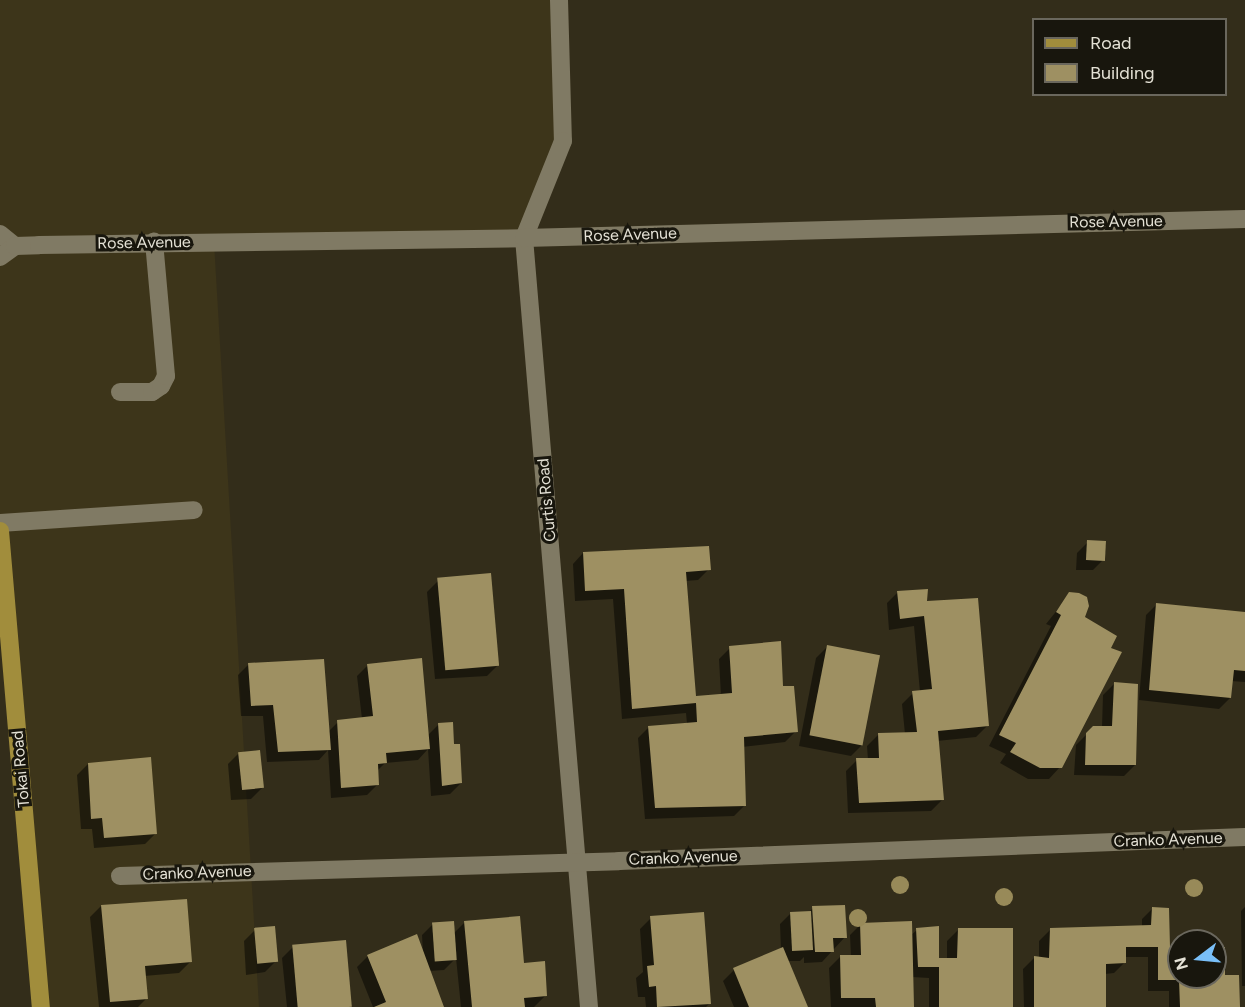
<!DOCTYPE html>
<html>
<head>
<meta charset="utf-8">
<style>
	body { margin:0 }
	#map { position:relative; width:1245px; height:1007px; overflow:hidden; background:#332d1a; font-family:Figtree,sans-serif }
	div>[style] { position:absolute }
	.built>* { inset:0; background:#3d351a }
	.shadow>* { inset:0; background:#0007 }
	.building>* { inset:0; background:#9e9062; transform-origin:0 0 }
	.minor>* { height:18px; margin:-9px; padding:0 9px; transform-origin:9px; border-radius:9px; background:#807a64 }
	.major>* { height:18px; margin:-9px; padding:0 9px; transform-origin:9px; border-radius:9px; background:#a18d3c }
	.trees>* { width:18px; height:18px; margin:-9px; border-radius:50%; background:#988a59 }
	span { translate:-50% -50%; white-space:nowrap; text-align:center; line-height:1.15; -webkit-text-stroke:6px #18160d; paint-order:stroke }
	.street-label { font-size:16px; color:#e4e1d5 }
	.legend { position:absolute; left:1032px; top:18px; width:195px; height:78px; box-sizing:border-box; background:#18160d; border:2px solid #6a675d; margin:0; padding:8px 10px; list-style:none; font-size:18px; color:#e4e1d5 }
	.legend li { display:flex; align-items:center; gap:12px; height:30px }
	.legend b { width:30px; border:2px solid #6a675d }
	.north { position:absolute; left:1167px; top:929px; width:60px; height:60px; box-sizing:border-box; background:#18160d; border:2px solid #6a675d; border-radius:50%; rotate:254deg; font-size:16px; font-weight:700; line-height:24px; text-align:center; color:#e4e1d5 }
	.north::after { content:''; display:block; margin:auto; width:21px; height:27px; background:#79bff8; clip-path:polygon(50% 0,100% 100%,50% 72%,0 100%) }
</style>
</head>
<body>
<div id="map">
	<div class="built">
		<i style="clip-path:polygon(0 0,559px 0,563px 141px,524px 238px,214px 242px,259px 1007px,41px 1007px,0 531px)"></i>
	</div>
	<div class="shadow">
		<i style="clip-path:polygon(1088px 542px,1104px 559px,1093px 570px,1076px 570px,1077px 553px)"></i>
		<i style="clip-path:polygon(583px 553px,709px 569px,698px 580px,685px 581px,695px 698px,721px 696px,719px 659px,730px 648px,782px 688px,796px 731px,785px 742px,742px 747px,745px 805px,734px 816px,645px 819px,638px 738px,649px 727px,687px 724px,686px 713px,622px 719px,613px 599px,575px 601px,573px 564px)"></i>
		<i style="clip-path:polygon(438px 581px,498px 665px,487px 676px,435px 679px,427px 592px)"></i>
		<i style="clip-path:polygon(898px 592px,926px 603px,987px 726px,976px 737px,937px 741px,942px 800px,931px 811px,848px 813px,846px 771px,857px 760px,868px 760px,867px 746px,878px 735px,905px 734px,902px 704px,913px 693px,920px 692px,914px 626px,889px 630px,887px 603px)"></i>
		<i style="clip-path:polygon(1070px 594px,1084px 617px,1060px 767px,1049px 779px,1028px 779px,1000px 763px,1006px 754px,989px 746px,1051px 626px,1046px 624px)"></i>
		<i style="clip-path:polygon(1157px 604px,1245px 613px,1245px 682px,1231px 681px,1230px 698px,1219px 709px,1139px 700px,1146px 615px)"></i>
		<i style="clip-path:polygon(827px 647px,862px 745px,851px 756px,799px 746px,816px 658px)"></i>
		<i style="clip-path:polygon(249px 664px,328px 732px,338px 722px,362px 719px,357px 676px,368px 665px,428px 735px,438px 725px,452px 745px,461px 783px,450px 794px,431px 796px,428px 749px,418px 760px,385px 763px,377px 771px,378px 784px,367px 795px,331px 798px,328px 750px,319px 760px,267px 762px,263px 716px,241px 716px,238px 675px)"></i>
		<i style="clip-path:polygon(1114px 684px,1135px 765px,1124px 776px,1074px 775px,1076px 745px,1094px 727px,1102px 727px,1103px 695px)"></i>
		<i style="clip-path:polygon(239px 753px,262px 788px,251px 799px,231px 800px,228px 764px)"></i>
		<i style="clip-path:polygon(88px 764px,156px 833px,145px 844px,94px 848px,92px 829px,81px 829px,77px 775px)"></i>
		<i style="clip-path:polygon(101px 906px,190px 962px,179px 973px,144px 976px,146px 999px,138px 1007px,99px 1007px,90px 917px)"></i>
		<i style="clip-path:polygon(1245px 907px,1245px 986px,1242px 986px,1241px 911px)"></i>
		<i style="clip-path:polygon(813px 908px,845px 937px,822px 962px,804px 963px,804px 957px,800px 961px,787px 961px,806px 1007px,734px 1007px,723px 981px,734px 970px,781px 950px,780px 924px,791px 913px,808px 913px)"></i>
		<i style="clip-path:polygon(1153px 908px,1169px 949px,1179px 949px,1179px 977px,1215px 977px,1215px 948px,1223px 976px,1238px 1007px,1169px 1007px,1169px 991px,1148px 991px,1148px 957px,1125px 957px,1125px 962px,1114px 973px,1105px 974px,1105px 1007px,1024px 1007px,1023px 969px,1034px 958px,1039px 958px,1039px 941px,1050px 930px,1142px 926px,1142px 919px)"></i>
		<i style="clip-path:polygon(651px 918px,710px 1003px,706px 1007px,646px 1007px,645px 997px,638px 997px,636px 978px,643px 972px,640px 929px)"></i>
		<i style="clip-path:polygon(465px 922px,522px 964px,545px 996px,534px 1007px,461px 1007px,456px 958px,444px 970px,429px 971px,442px 1007px,373px 1007px,357px 967px,368px 956px,423px 953px,422px 935px,433px 924px,453px 934px)"></i>
		<i style="clip-path:polygon(861px 924px,911px 935px,917px 930px,938px 959px,947px 960px,947px 941px,958px 930px,1012px 1007px,929px 1007px,929px 978px,912px 977px,913px 1007px,831px 1007px,829px 968px,840px 957px,851px 957px,850px 935px)"></i>
		<i style="clip-path:polygon(255px 930px,276px 961px,265px 972px,246px 975px,244px 941px)"></i>
		<i style="clip-path:polygon(293px 947px,351px 1007px,287px 1007px,282px 958px)"></i>
	</div>
	<div class="building">
		<i style="left:1087px;top:540px;width:19px;height:20px;rotate:3deg"></i>
		<i style="clip-path:polygon(709px 546px,711px 570px,686px 572px,696px 696px,732px 693px,729px 646px,781px 641px,783px 686px,794px 686px,798px 732px,744px 737px,746px 806px,655px 808px,648px 726px,697px 722px,696px 703px,632px 709px,624px 589px,585px 591px,583px 552px)"></i>
		<i style="left:491px;top:573px;width:93px;height:54px;rotate:85deg"></i>
		<i style="clip-path:polygon(928px 589px,927px 601px,978px 598px,989px 726px,938px 731px,944px 800px,859px 803px,856px 758px,879px 758px,878px 733px,917px 732px,912px 691px,932px 689px,924px 616px,900px 619px,897px 591px)"></i>
		<i style="clip-path:polygon(1069px 592px,1079px 593px,1087px 597px,1089px 606px,1085px 617px,1117px 636px,1111px 648px,1122px 652px,1062px 768px,1040px 768px,1010px 752px,1016px 743px,999px 735px,1061px 615px,1056px 612px)"></i>
		<i style="clip-path:polygon(1156px 603px,1245px 612px,1245px 671px,1234px 670px,1231px 698px,1149px 690px)"></i>
		<i style="left:827px;top:645px;width:54px;height:92px;rotate:11deg"></i>
		<i style="clip-path:polygon(422px 658px,430px 749px,386px 753px,387px 763px,378px 764px,379px 785px,341px 788px,337px 720px,373px 716px,367px 664px)"></i>
		<i style="clip-path:polygon(324px 659px,331px 750px,278px 752px,273px 705px,251px 706px,248px 663px)"></i>
		<i style="clip-path:polygon(1114px 682px,1138px 684px,1136px 765px,1085px 765px,1086px 733px,1093px 726px,1112px 726px)"></i>
		<i style="clip-path:polygon(453px 722px,454px 744px,460px 744px,462px 783px,442px 786px,438px 723px)"></i>
		<i style="left:260px;top:750px;width:38px;height:22px;rotate:84deg"></i>
		<i style="clip-path:polygon(151px 757px,157px 834px,104px 838px,102px 818px,91px 819px,88px 763px)"></i>
		<i style="clip-path:polygon(187px 899px,192px 962px,145px 966px,148px 999px,110px 1002px,101px 905px)"></i>
		<i style="clip-path:polygon(845px 905px,847px 938px,833px 938px,834px 952px,815px 952px,812px 906px)"></i>
		<i style="clip-path:polygon(1152px 907px,1169px 908px,1170px 947px,1179px 947px,1179px 977px,1215px 977px,1215px 947px,1225px 947px,1225px 975px,1239px 975px,1240px 1007px,1180px 1007px,1179px 980px,1158px 980px,1158px 947px,1126px 947px,1126px 963px,1106px 964px,1106px 1007px,1034px 1007px,1034px 956px,1049px 958px,1050px 928px,1151px 925px)"></i>
		<i style="left:811px;top:911px;width:39px;height:21px;rotate:87deg"></i>
		<i style="clip-path:polygon(704px 912px,711px 1004px,657px 1007px,656px 986px,649px 987px,647px 966px,654px 965px,650px 916px)"></i>
		<i style="clip-path:polygon(520px 916px,524px 963px,545px 961px,547px 996px,524px 998px,525px 1007px,472px 1007px,464px 921px)"></i>
		<i style="left:454px;top:921px;width:39px;height:22px;rotate:86deg"></i>
		<i style="clip-path:polygon(912px 921px,914px 1007px,876px 1007px,875px 998px,841px 998px,840px 955px,861px 955px,860px 923px)"></i>
		<i style="left:275px;top:926px;width:36px;height:21px;rotate:85deg"></i>
		<i style="clip-path:polygon(939px 926px,939px 958px,957px 958px,958px 928px,1013px 928px,1013px 1007px,939px 1007px,939px 967px,918px 967px,916px 928px)"></i>
		<i style="clip-path:polygon(417px 934px,444px 1007px,374px 1007px,386px 1002px,367px 955px)"></i>
		<i style="left:346px;top:940px;width:67px;height:54px;rotate:85deg"></i>
		<i style="clip-path:polygon(783px 947px,808px 1007px,749px 1007px,733px 968px)"></i>
	</div>
	<div class="minor">
		<i style="left:559px;top:0;width:141px;rotate:88.4deg"></i>
		<i style="left:563px;top:141px;width:105px;rotate:111.9deg"></i>
		<i style="left:524px;top:238px;width:772px;rotate:85.17deg"></i>
		<i style="left:0;top:234px;width:19px;rotate:39deg"></i>
		<i style="left:0;top:257px;width:19px;rotate:-36deg"></i>
		<i style="left:15px;top:246px;width:24px;rotate:-2deg"></i>
		<i style="left:39px;top:245px;width:485px;rotate:-0.8deg"></i>
		<i style="left:524px;top:238px;width:721px;rotate:-1.51deg"></i>
		<i style="left:120px;top:392px;width:32px"></i>
		<i style="left:152px;top:392px;width:11px;rotate:-34deg"></i>
		<i style="left:161px;top:386px;width:11px;rotate:-63deg"></i>
		<i style="left:166px;top:376px;width:135px;rotate:-95.1deg"></i>
		<i style="left:0;top:523px;width:194px;rotate:-3.8deg"></i>
		<i style="left:120px;top:876px;width:499px;rotate:-1.7deg"></i>
		<i style="left:619px;top:861px;width:626px;rotate:-2.2deg"></i>
	</div>
	<div class="major">
		<i style="left:0;top:531px;width:478px;rotate:85.1deg"></i>
	</div>
	<div class="trees">
		<i style="left:900px;top:885px"></i>
		<i style="left:1194px;top:888px"></i>
		<i style="left:1004px;top:897px"></i>
		<i style="left:858px;top:918px"></i>
	</div>
	<div class="street-label">
		<span style="left:1116px;top:222px;rotate:-1deg">Rose Avenue</span>
		<span style="left:630px;top:235px;rotate:-2deg">Rose Avenue</span>
		<span style="left:144px;top:243px;rotate:-1deg">Rose Avenue</span>
		<span style="left:547px;top:500px;rotate:-95deg">Curtis Road</span>
		<span style="left:21px;top:769px;rotate:-95deg">Tokai Road</span>
		<span style="left:1168px;top:840px;rotate:-2deg">Cranko Avenue</span>
		<span style="left:683px;top:858px;rotate:-2deg">Cranko Avenue</span>
		<span style="left:197px;top:873px;rotate:-2deg">Cranko Avenue</span>
	</div>
	<ul class="legend">
	<li><b style="height:8px;background:#a18d3c"></b>Road</li>
	<li><b style="height:16px;background:#9e9062"></b>Building</li>
	</ul>
	<div class="north">N</div>
</div>
</body>
</html>
